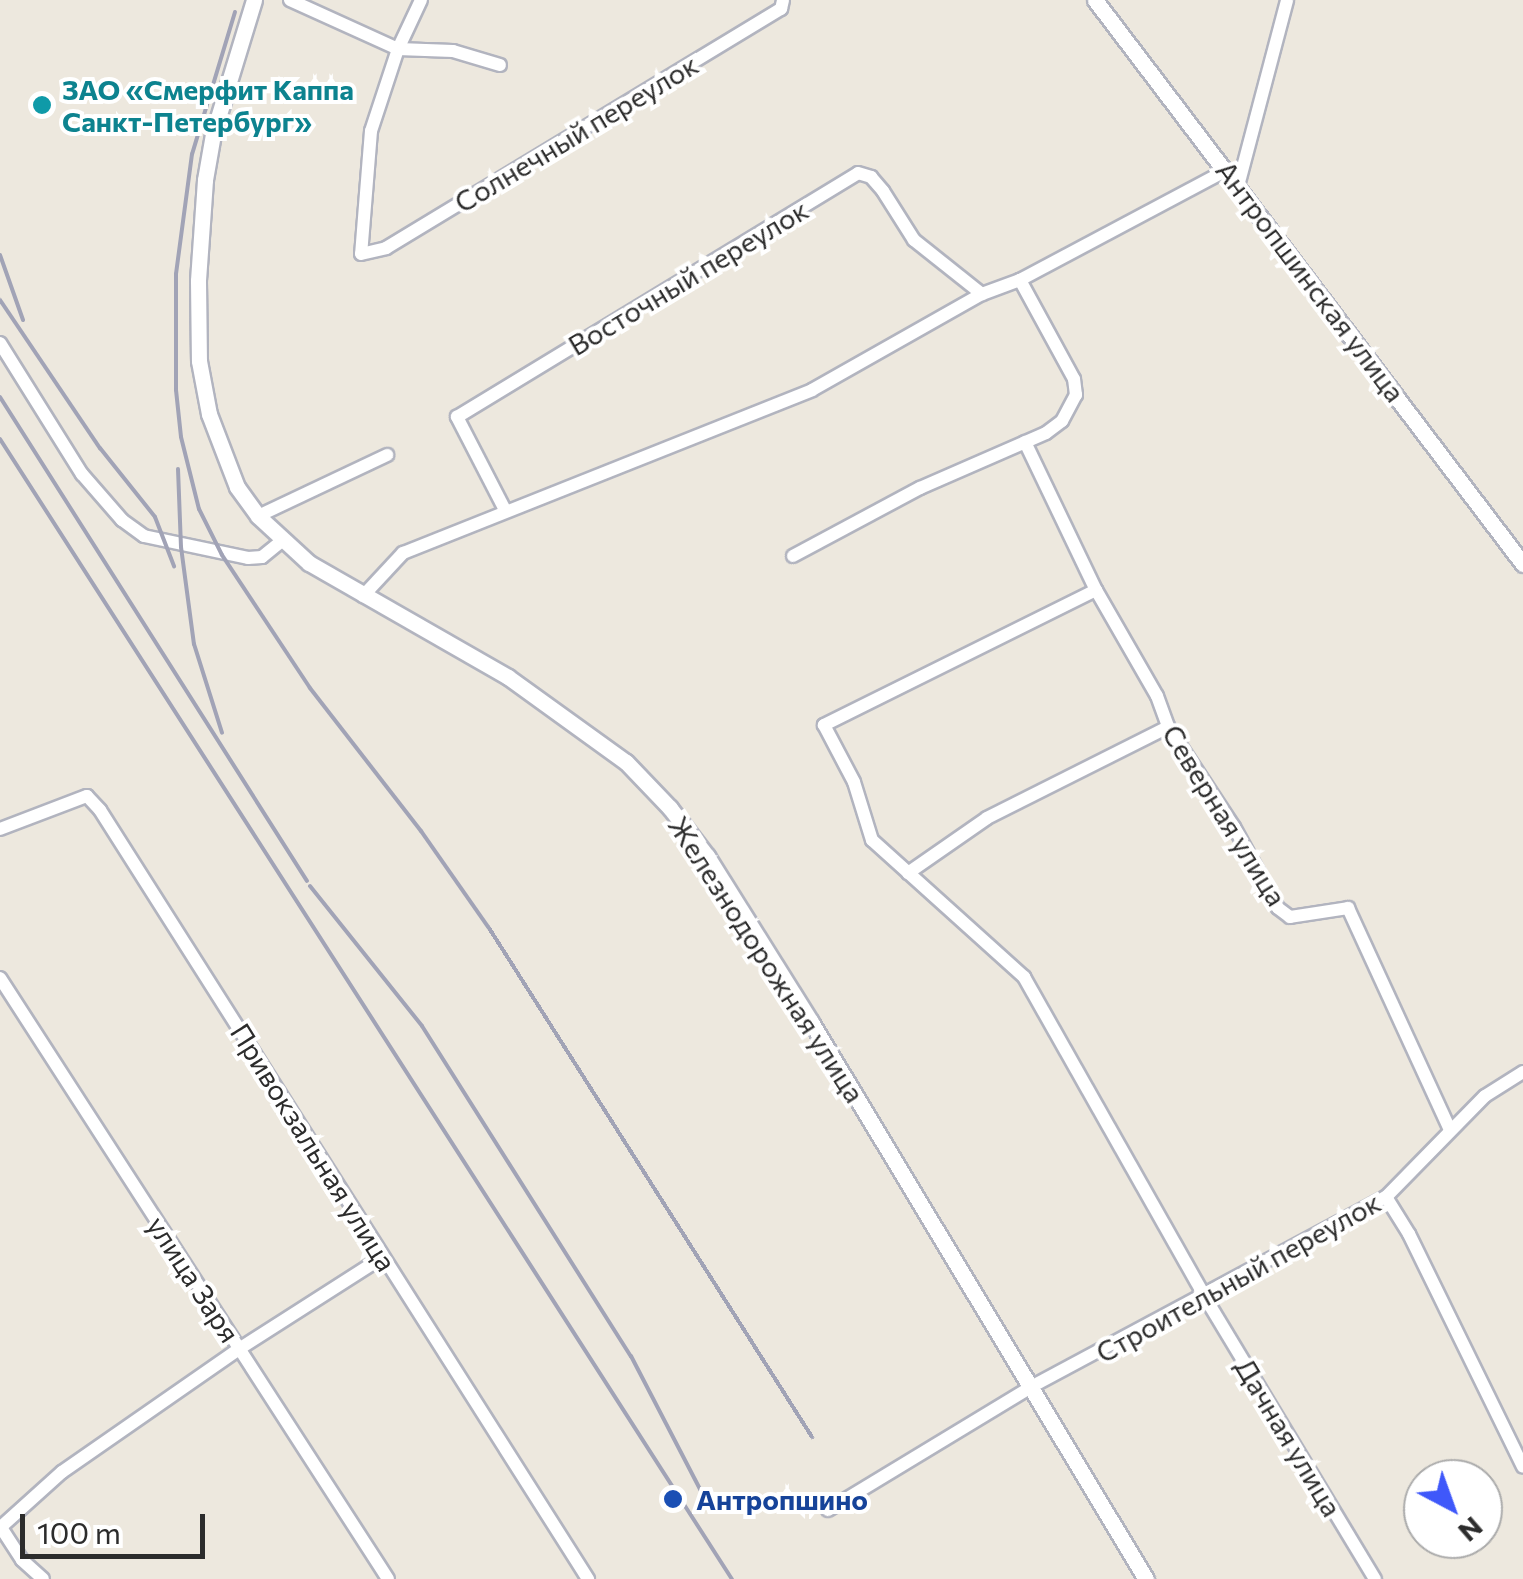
<!DOCTYPE html>
<html>
<head>
<meta charset="utf-8">
<style>
	body { margin:0 }
	#map { position:relative; width:1523px; height:1579px; overflow:hidden; background:#ede8de; font-family:Commissioner,sans-serif }
	div>[style] { position:absolute }
	.roads { filter:drop-shadow(2px 0 #b2b4bf) drop-shadow(-2px 0 #b2b4bf) drop-shadow(0 2px #b2b4bf) drop-shadow(0 -2px #b2b4bf) }
	.minor>* { height:12px; margin:-6px; padding:0 6px; transform-origin:6px; border-radius:6px; background:#fff }
	.tertiary>* { height:15px; margin:-7.5px; padding:0 7.5px; transform-origin:7.5px; border-radius:7.5px; background:#fff }
	.rail>* { height:4px; margin:-2px; padding:0 2px; transform-origin:2px; border-radius:2px; background:#a1a3b6 }
	.dots>* { width:28px; height:28px; translate:-50% -50%; box-sizing:border-box; border:5px solid #fff; border-radius:50% }
	span { translate:-50% -50%; white-space:nowrap; text-align:center; line-height:1.15; -webkit-text-stroke:8px #fff; paint-order:stroke }
	.culture-label { font-size:28px; color:#0d838f; font-weight:700 }
	.left { translate:0 -50%; text-align:left }
	.street-label { font-size:28px; color:#2c2c2c }
	.transit-label { font-size:28px; color:#164399; font-weight:700 }
	.north { position:absolute; left:1403px; top:1459px; width:100px; height:100px; box-sizing:border-box; background:#fff; border:2px solid #ababab; border-radius:50%; rotate:139deg; font-size:28px; font-weight:700; line-height:40px; text-align:center; color:#2c2c2c }
	.north::after { content:''; display:block; margin:auto; width:35px; height:45px; background:#3f58fa; clip-path:polygon(50% 0,100% 100%,50% 72%,0 100%) }
	.scale { position:absolute; left:20px; top:1514px; width:185px; height:45px; box-sizing:border-box; border:5px solid #2c2c2c; border-top:0; padding-left:12px; font-size:30px; line-height:35px; white-space:nowrap; color:#2c2c2c; -webkit-text-stroke:8px #fff; paint-order:stroke }
</style>
</head>
<body>
<div id="map">
	<div class="roads">
		<div class="minor">
			<i style="left:290px;top:0;width:119px;rotate:24.4deg"></i>
			<i style="left:398px;top:49px;width:55px;rotate:2.1deg"></i>
			<i style="left:453px;top:51px;width:49px;rotate:16.6deg"></i>
			<i style="left:421px;top:0;width:54px;rotate:115.1deg"></i>
			<i style="left:398px;top:49px;width:86px;rotate:108.2deg"></i>
			<i style="left:371px;top:131px;width:123px;rotate:94.6deg"></i>
			<i style="left:361px;top:254px;width:26px;rotate:-13deg"></i>
			<i style="left:386px;top:248px;width:462px;rotate:-31.2deg"></i>
			<i style="left:781px;top:9px;width:9px;rotate:-77deg"></i>
			<i style="left:1238px;top:186px;width:192px;rotate:-75.2deg"></i>
			<i style="left:0;top:343px;width:155px;rotate:58deg"></i>
			<i style="left:82px;top:474px;width:61px;rotate:49deg"></i>
			<i style="left:122px;top:520px;width:27px;rotate:36deg"></i>
			<i style="left:144px;top:536px;width:106px;rotate:11.9deg"></i>
			<i style="left:248px;top:558px;width:14px;rotate:-4deg"></i>
			<i style="left:262px;top:557px;width:26px;rotate:-39deg"></i>
			<i style="left:1025px;top:442px;width:164px;rotate:64.4deg"></i>
			<i style="left:1096px;top:590px;width:122px;rotate:60.1deg"></i>
			<i style="left:1157px;top:696px;width:33px;rotate:70deg"></i>
			<i style="left:1168px;top:727px;width:120px;rotate:56.6deg"></i>
			<i style="left:1234px;top:827px;width:92px;rotate:61.5deg"></i>
			<i style="left:1278px;top:908px;width:15px;rotate:37deg"></i>
			<i style="left:1290px;top:917px;width:59px;rotate:-8.8deg"></i>
			<i style="left:1348px;top:908px;width:244px;rotate:65.3deg"></i>
			<i style="left:505px;top:510px;width:105px;rotate:-117.3deg"></i>
			<i style="left:457px;top:417px;width:469px;rotate:-31.3deg"></i>
			<i style="left:858px;top:173px;width:14px;rotate:17deg"></i>
			<i style="left:871px;top:177px;width:18px;rotate:49deg"></i>
			<i style="left:883px;top:191px;width:58px;rotate:57.7deg"></i>
			<i style="left:914px;top:240px;width:87px;rotate:38.5deg"></i>
			<i style="left:258px;top:516px;width:143px;rotate:-25.3deg"></i>
			<i style="left:793px;top:556px;width:144px;rotate:-28.2deg"></i>
			<i style="left:920px;top:488px;width:137px;rotate:-23.6deg"></i>
			<i style="left:1046px;top:433px;width:20px;rotate:-37deg"></i>
			<i style="left:1062px;top:421px;width:30px;rotate:-62deg"></i>
			<i style="left:1076px;top:395px;width:16px;rotate:-97deg"></i>
			<i style="left:1074px;top:379px;width:113px;rotate:-118.6deg"></i>
			<i style="left:1096px;top:590px;width:304px;rotate:153.6deg"></i>
			<i style="left:824px;top:725px;width:64px;rotate:62.2deg"></i>
			<i style="left:854px;top:782px;width:61px;rotate:72.8deg"></i>
			<i style="left:872px;top:840px;width:205px;rotate:42deg"></i>
			<i style="left:1024px;top:977px;width:364px;rotate:60.5deg"></i>
			<i style="left:1203px;top:1294px;width:333px;rotate:58.9deg"></i>
			<i style="left:363px;top:596px;width:59px;rotate:-47.1deg"></i>
			<i style="left:403px;top:553px;width:440px;rotate:-21.7deg"></i>
			<i style="left:812px;top:390px;width:195px;rotate:-29.5deg"></i>
			<i style="left:982px;top:294px;width:40px;rotate:-20.2deg"></i>
			<i style="left:1020px;top:280px;width:234px;rotate:-28deg"></i>
			<i style="left:0;top:829px;width:93px;rotate:-20.8deg"></i>
			<i style="left:87px;top:796px;width:19px;rotate:47deg"></i>
			<i style="left:100px;top:810px;width:911px;rotate:57.6deg"></i>
			<i style="left:908px;top:873px;width:96px;rotate:-34.8deg"></i>
			<i style="left:987px;top:818px;width:203px;rotate:-26.7deg"></i>
			<i style="left:0;top:978px;width:715px;rotate:57.15deg"></i>
			<i style="left:1386px;top:1197px;width:44px;rotate:58.1deg"></i>
			<i style="left:1409px;top:1234px;width:259px;rotate:63.9deg"></i>
			<i style="left:828px;top:1510px;width:237px;rotate:-31.2deg"></i>
			<i style="left:1031px;top:1387px;width:403px;rotate:-28.2deg"></i>
			<i style="left:1386px;top:1197px;width:141px;rotate:-45.6deg"></i>
			<i style="left:1485px;top:1096px;width:45px;rotate:-32.3deg"></i>
			<i style="left:0;top:1526px;width:40px;rotate:57.1deg"></i>
			<i style="left:22px;top:1560px;width:28px;rotate:42deg"></i>
			<i style="left:2px;top:1526px;width:81px;rotate:-42deg"></i>
			<i style="left:62px;top:1472px;width:216px;rotate:-34.8deg"></i>
			<i style="left:239px;top:1349px;width:171px;rotate:-32.6deg"></i>
		</div>
		<div class="tertiary">
			<i style="left:254px;top:0;width:140px;rotate:107deg"></i>
			<i style="left:213px;top:134px;width:47px;rotate:99.9deg"></i>
			<i style="left:205px;top:180px;width:101px;rotate:94deg"></i>
			<i style="left:198px;top:281px;width:80px;rotate:89.3deg"></i>
			<i style="left:199px;top:361px;width:54px;rotate:79.3deg"></i>
			<i style="left:209px;top:414px;width:78px;rotate:69deg"></i>
			<i style="left:237px;top:487px;width:36px;rotate:54deg"></i>
			<i style="left:258px;top:516px;width:69px;rotate:42.7deg"></i>
			<i style="left:309px;top:563px;width:229px;rotate:29.8deg"></i>
			<i style="left:508px;top:677px;width:145px;rotate:35.8deg"></i>
			<i style="left:626px;top:762px;width:64px;rotate:46.3deg"></i>
			<i style="left:670px;top:808px;width:61px;rotate:52.4deg"></i>
			<i style="left:707px;top:856px;width:196px;rotate:57.9deg"></i>
			<i style="left:811px;top:1022px;width:650px;rotate:58.98deg"></i>
			<i style="left:1095px;top:0;width:708px;rotate:52.81deg"></i>
		</div>
	</div>
	<div class="rail">
		<i style="left:235px;top:12px;width:148px;rotate:106.8deg"></i>
		<i style="left:192px;top:154px;width:121px;rotate:97.6deg"></i>
		<i style="left:176px;top:274px;width:116px;rotate:90deg"></i>
		<i style="left:176px;top:390px;width:47px;rotate:83.9deg"></i>
		<i style="left:181px;top:437px;width:74px;rotate:76deg"></i>
		<i style="left:199px;top:509px;width:51px;rotate:63.4deg"></i>
		<i style="left:222px;top:555px;width:159px;rotate:56.5deg"></i>
		<i style="left:310px;top:688px;width:181px;rotate:52.2deg"></i>
		<i style="left:421px;top:831px;width:118px;rotate:55deg"></i>
		<i style="left:489px;top:928px;width:603px;rotate:57.6deg"></i>
		<i style="left:0;top:255px;width:69px;rotate:70.5deg"></i>
		<i style="left:0;top:300px;width:179px;rotate:56deg"></i>
		<i style="left:100px;top:448px;width:88px;rotate:51.4deg"></i>
		<i style="left:155px;top:517px;width:53px;rotate:68.8deg"></i>
		<i style="left:0;top:397px;width:573px;rotate:57.61deg"></i>
		<i style="left:0;top:439px;width:1355px;rotate:57.3deg"></i>
		<i style="left:178px;top:469px;width:78px;rotate:87.8deg"></i>
		<i style="left:181px;top:547px;width:98px;rotate:82.4deg"></i>
		<i style="left:194px;top:644px;width:93px;rotate:72.5deg"></i>
		<i style="left:310px;top:886px;width:179px;rotate:51.3deg"></i>
		<i style="left:422px;top:1026px;width:391px;rotate:57.7deg"></i>
		<i style="left:631px;top:1356px;width:154px;rotate:62.6deg"></i>
	</div>
	<div class="dots">
		<i style="left:42px;top:105px;background:#0f9aa8"></i>
		<i style="left:673px;top:1499px;background:#1a4fb4"></i>
	</div>
	<div class="culture-label">
		<span class="left" style="left:62px;top:105px">ЗАО «Смерфит Каппа<br>Санкт-Петербург»</span>
	</div>
	<div class="street-label">
		<span style="left:576px;top:133px;rotate:-31deg">Солнечный переулок</span>
		<span style="left:688px;top:277px;rotate:-31deg">Восточный переулок</span>
		<span style="left:1311px;top:281px;rotate:53deg">Антропшинская улица</span>
		<span style="left:1225px;top:815px;rotate:58deg">Северная улица</span>
		<span style="left:767px;top:959px;rotate:57deg">Железнодорожная улица</span>
		<span style="left:314px;top:1147px;rotate:58deg">Привокзальная улица</span>
		<span style="left:1238px;top:1277px;rotate:-29deg">Строительный переулок</span>
		<span style="left:194px;top:1279px;rotate:57deg">улица Заря</span>
		<span style="left:1289px;top:1437px;rotate:59deg">Дачная улица</span>
	</div>
	<div class="transit-label">
		<span class="left" style="left:696px;top:1499px">Антропшино</span>
	</div>
	<div class="north">N</div>
	<div class="scale">100 m</div>
</div>
</body>
</html>
